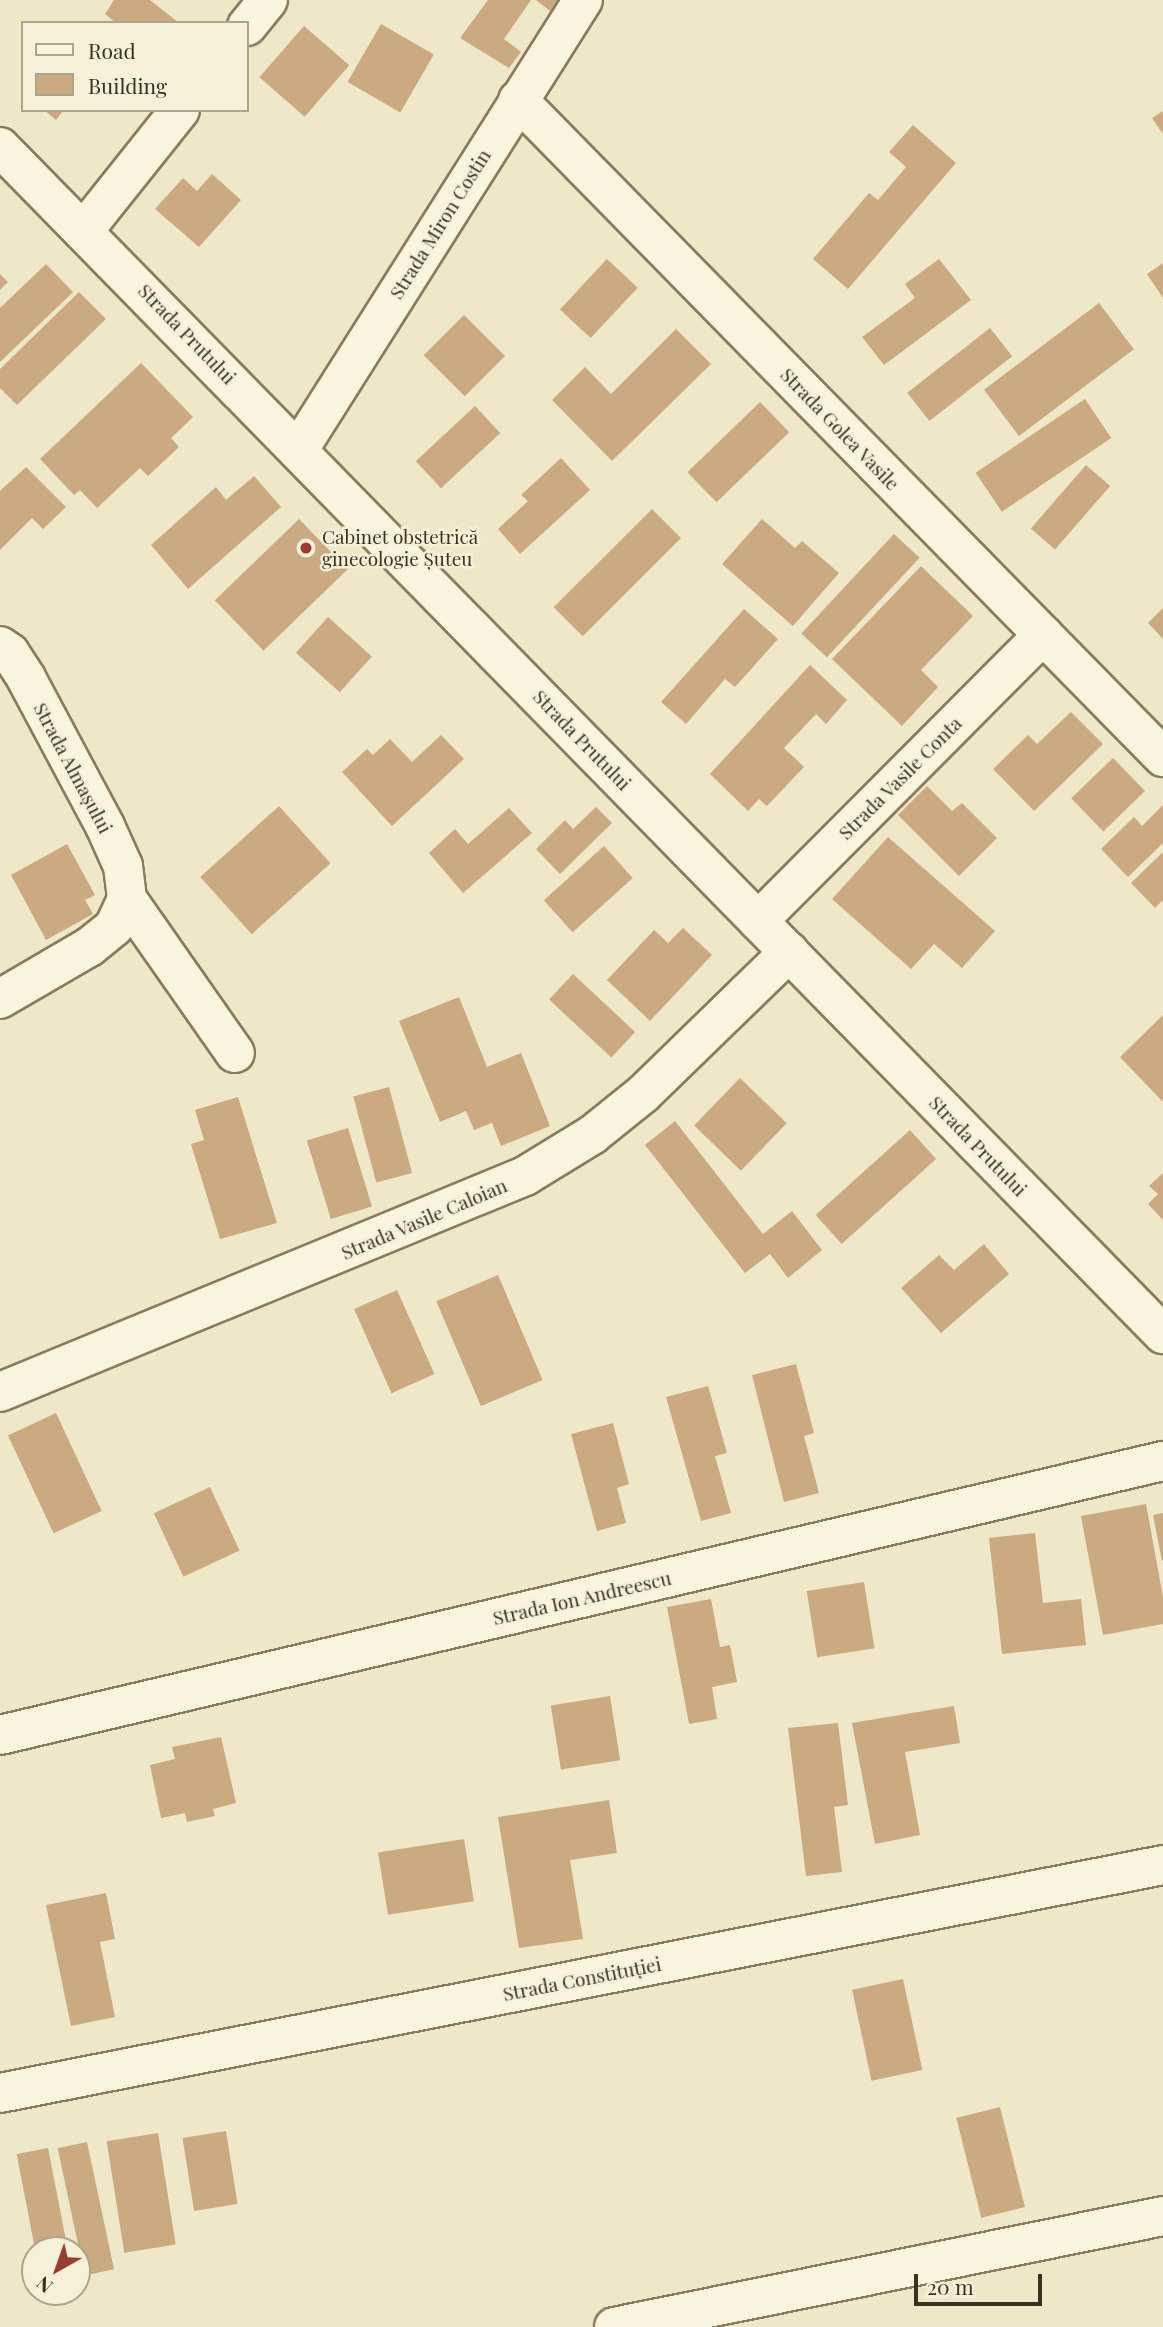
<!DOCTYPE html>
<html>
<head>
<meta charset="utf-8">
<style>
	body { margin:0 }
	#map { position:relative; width:1163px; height:2327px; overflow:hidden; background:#eee8c9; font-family:"Playfair Display",serif }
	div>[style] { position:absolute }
	.building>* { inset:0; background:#cba981; transform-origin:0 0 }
	.roads { filter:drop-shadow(2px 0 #8a7b5e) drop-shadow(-2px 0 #8a7b5e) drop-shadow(0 2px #8a7b5e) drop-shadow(0 -2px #8a7b5e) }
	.minor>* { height:38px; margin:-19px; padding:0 19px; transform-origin:19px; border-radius:19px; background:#f8f4dd }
	.dots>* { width:19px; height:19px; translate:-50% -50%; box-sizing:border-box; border:4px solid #f5f1d9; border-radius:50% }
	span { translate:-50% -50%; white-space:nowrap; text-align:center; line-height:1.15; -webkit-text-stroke:5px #f5f1d9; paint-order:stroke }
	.street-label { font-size:19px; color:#3b3121 }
	.poi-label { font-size:19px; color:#3b3121 }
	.left { translate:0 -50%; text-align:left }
	.legend { position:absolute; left:21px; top:21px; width:228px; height:91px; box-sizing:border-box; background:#f5f1d9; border:2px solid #aba48f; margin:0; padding:9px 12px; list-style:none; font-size:21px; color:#3b3121 }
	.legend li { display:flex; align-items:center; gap:14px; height:35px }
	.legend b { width:35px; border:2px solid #aba48f }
	.north { position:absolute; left:21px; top:2236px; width:70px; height:70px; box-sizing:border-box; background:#f5f1d9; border:2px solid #aba48f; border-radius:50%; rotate:220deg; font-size:19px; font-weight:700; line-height:28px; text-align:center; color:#3b3121 }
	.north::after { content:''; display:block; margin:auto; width:24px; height:32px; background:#983d2f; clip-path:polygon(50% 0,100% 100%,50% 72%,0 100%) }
	.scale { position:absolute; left:914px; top:2274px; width:128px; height:32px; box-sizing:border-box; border:4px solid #3b3121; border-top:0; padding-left:9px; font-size:21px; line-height:24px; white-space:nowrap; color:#3b3121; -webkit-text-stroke:5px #f5f1d9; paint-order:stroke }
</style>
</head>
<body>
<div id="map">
	<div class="building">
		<i style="clip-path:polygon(114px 0,150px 0,179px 23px,116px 23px,105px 14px)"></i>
		<i style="clip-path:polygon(488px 0,531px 0,504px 39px,521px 52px,509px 68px,460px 38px)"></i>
		<i style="clip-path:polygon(536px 0,558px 0,550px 11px)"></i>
		<i style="left:381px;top:24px;width:61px;height:67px;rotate:30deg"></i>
		<i style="left:304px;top:26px;width:60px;height:68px;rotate:41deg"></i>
		<i style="clip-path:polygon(44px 110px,64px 110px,56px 120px)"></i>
		<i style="clip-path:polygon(1163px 111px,1163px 134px,1152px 118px)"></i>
		<i style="clip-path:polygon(913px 125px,956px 163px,848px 289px,813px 259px,869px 193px,878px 200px,906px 167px,889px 152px)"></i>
		<i style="clip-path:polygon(212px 174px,241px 200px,199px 247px,155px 209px,183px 178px,197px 191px)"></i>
		<i style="left:607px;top:259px;width:42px;height:69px;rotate:43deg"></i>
		<i style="clip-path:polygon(939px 259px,971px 300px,884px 365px,862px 337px,915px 298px,905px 284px)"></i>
		<i style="clip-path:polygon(1163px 263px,1163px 298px,1147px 274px)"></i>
		<i style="clip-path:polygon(46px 264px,73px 292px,0 362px,0 308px)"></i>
		<i style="clip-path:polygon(0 274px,8px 282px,0 290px)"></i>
		<i style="clip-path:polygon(79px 292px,106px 319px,17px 405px,0 388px,0 369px)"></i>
		<i style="left:1099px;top:303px;width:58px;height:144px;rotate:53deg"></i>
		<i style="left:464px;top:315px;width:58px;height:57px;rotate:45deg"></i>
		<i style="left:990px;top:328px;width:36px;height:105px;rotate:52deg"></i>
		<i style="clip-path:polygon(676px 329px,711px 364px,612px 461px,552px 400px,585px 367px,611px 394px)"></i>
		<i style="clip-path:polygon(141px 363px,193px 417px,171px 438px,179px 447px,148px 476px,140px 468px,97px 508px,80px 490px,74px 495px,40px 459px)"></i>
		<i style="left:1085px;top:399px;width:47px;height:132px;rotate:56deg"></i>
		<i style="left:760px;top:402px;width:42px;height:101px;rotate:46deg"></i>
		<i style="left:475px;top:406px;width:37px;height:81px;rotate:47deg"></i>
		<i style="clip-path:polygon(561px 458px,590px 490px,520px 554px,498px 529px,528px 501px,521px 495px)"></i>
		<i style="left:1086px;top:465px;width:32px;height:84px;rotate:41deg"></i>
		<i style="clip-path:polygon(26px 467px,66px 507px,43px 529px,32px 518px,0 550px,0 491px)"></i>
		<i style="clip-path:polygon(254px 476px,281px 507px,188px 589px,151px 545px,216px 487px,226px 500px)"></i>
		<i style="left:652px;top:509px;width:41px;height:139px;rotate:45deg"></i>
		<i style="left:299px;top:519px;width:70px;height:117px;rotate:46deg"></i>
		<i style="clip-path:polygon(762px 519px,795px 548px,802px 541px,839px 573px,793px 626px,722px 564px)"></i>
		<i style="left:894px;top:534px;width:35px;height:136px;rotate:43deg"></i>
		<i style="clip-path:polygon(921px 566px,973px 616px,921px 670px,938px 687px,902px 726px,832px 659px)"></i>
		<i style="clip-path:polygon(1163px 608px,1163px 639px,1148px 623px)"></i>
		<i style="clip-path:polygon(744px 609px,778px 639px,735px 687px,725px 679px,686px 724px,661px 702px)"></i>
		<i style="left:328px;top:617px;width:59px;height:48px;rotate:42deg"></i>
		<i style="clip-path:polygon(810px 665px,847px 700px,826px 724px,816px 714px,784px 748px,804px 767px,767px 806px,759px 799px,748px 811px,710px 774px)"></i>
		<i style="clip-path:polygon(1071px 712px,1103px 744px,1034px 811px,993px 769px,1028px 735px,1037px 744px)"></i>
		<i style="clip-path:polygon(441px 735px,464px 759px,392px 826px,342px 772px,367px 749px,373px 755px,390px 739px,412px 762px)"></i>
		<i style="left:1113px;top:758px;width:46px;height:58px;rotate:46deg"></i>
		<i style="clip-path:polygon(927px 786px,952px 811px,962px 803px,997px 838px,959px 876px,898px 815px)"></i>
		<i style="clip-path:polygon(1163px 805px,1163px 843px,1128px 877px,1101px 849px,1134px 817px,1142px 826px)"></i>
		<i style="left:279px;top:806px;width:77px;height:106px;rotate:48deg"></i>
		<i style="clip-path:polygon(596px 807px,612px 823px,560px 874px,536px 849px,565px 820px,573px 829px)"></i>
		<i style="clip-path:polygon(509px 808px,532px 833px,463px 893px,429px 853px,455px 829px,468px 844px)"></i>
		<i style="clip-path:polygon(888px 837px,995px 931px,962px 968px,934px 944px,911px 969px,832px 899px)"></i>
		<i style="clip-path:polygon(67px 844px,95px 895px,85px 900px,93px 914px,46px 940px,11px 875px)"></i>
		<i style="left:604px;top:846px;width:43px;height:81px;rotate:48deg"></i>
		<i style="clip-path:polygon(1163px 852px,1163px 900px,1155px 908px,1131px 883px)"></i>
		<i style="clip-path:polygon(683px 928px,712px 955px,650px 1021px,607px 980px,654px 930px,668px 943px)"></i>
		<i style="left:573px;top:974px;width:85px;height:35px;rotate:43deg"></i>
		<i style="clip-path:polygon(459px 997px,487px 1067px,521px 1053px,550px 1126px,501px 1146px,492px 1123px,474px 1130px,466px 1111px,440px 1122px,399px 1021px)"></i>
		<i style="clip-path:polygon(1163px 1015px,1163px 1102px,1120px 1057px)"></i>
		<i style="left:740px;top:1078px;width:65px;height:66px;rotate:44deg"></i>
		<i style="left:389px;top:1087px;width:89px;height:37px;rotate:75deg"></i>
		<i style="clip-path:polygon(238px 1097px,277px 1223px,220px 1239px,191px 1144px,204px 1140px,195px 1110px)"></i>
		<i style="clip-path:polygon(675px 1121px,763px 1234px,792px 1211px,822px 1250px,788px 1278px,770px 1254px,745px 1273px,645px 1145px)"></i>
		<i style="left:348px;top:1128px;width:82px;height:43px;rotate:73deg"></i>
		<i style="left:910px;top:1130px;width:39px;height:127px;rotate:48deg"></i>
		<i style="clip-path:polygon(1163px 1173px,1163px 1220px,1148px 1204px,1158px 1194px,1149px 1186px)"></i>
		<i style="clip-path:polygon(984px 1244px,1009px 1274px,941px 1333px,901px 1288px,939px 1255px,954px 1270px)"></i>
		<i style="left:498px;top:1275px;width:114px;height:67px;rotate:67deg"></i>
		<i style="left:397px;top:1290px;width:92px;height:47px;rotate:66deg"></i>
		<i style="clip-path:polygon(796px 1364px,814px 1433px,804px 1436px,819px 1493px,784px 1502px,752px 1375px)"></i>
		<i style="clip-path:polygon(708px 1386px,727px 1453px,715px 1456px,731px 1513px,701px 1521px,666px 1397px)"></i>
		<i style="left:56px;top:1413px;width:108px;height:53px;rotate:65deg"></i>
		<i style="clip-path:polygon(613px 1423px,629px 1484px,617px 1488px,626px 1523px,597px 1531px,571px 1434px)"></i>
		<i style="left:210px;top:1487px;width:70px;height:62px;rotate:65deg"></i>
		<i style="clip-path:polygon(1146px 1504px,1163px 1597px,1163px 1624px,1103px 1635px,1081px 1516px)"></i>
		<i style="clip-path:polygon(1163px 1513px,1163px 1560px,1162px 1561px,1153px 1515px)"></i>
		<i style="clip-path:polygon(1035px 1533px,1043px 1603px,1081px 1599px,1086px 1645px,1002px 1654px,989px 1538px)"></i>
		<i style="left:864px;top:1582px;width:67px;height:58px;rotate:81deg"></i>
		<i style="clip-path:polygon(711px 1599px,720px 1647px,730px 1645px,737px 1682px,712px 1687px,717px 1719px,689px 1724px,667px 1607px)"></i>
		<i style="left:610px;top:1696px;width:65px;height:60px;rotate:81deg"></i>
		<i style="clip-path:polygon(954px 1706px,960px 1743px,905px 1752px,920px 1835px,875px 1844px,852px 1723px)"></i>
		<i style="clip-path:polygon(838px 1723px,848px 1805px,834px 1807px,842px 1872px,806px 1876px,788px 1728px)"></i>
		<i style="clip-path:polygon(221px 1737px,236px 1803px,213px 1809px,215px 1816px,187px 1822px,185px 1813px,161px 1818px,150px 1765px,175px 1759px,172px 1747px)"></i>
		<i style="clip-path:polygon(609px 1800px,617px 1853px,570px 1860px,583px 1939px,519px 1948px,498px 1817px)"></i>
		<i style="left:464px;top:1839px;width:63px;height:87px;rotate:81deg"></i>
		<i style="clip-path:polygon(106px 1893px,115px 1939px,100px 1942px,115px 2017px,71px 2026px,46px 1905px)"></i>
		<i style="left:903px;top:1979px;width:93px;height:52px;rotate:78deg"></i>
		<i style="left:1000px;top:2107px;width:103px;height:45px;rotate:76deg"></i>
		<i style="left:226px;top:2131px;width:74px;height:44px;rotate:81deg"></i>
		<i style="left:158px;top:2133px;width:113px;height:52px;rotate:81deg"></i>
		<i style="left:87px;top:2142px;width:130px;height:30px;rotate:78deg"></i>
		<i style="left:48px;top:2148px;width:93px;height:32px;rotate:79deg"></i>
	</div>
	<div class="roads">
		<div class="minor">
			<i style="left:247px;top:26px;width:33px;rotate:-51deg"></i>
			<i style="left:518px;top:100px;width:921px;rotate:45.53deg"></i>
			<i style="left:0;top:147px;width:1662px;rotate:45.59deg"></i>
			<i style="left:85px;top:229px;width:152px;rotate:-51.4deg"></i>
			<i style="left:299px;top:449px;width:531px;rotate:-57.69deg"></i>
			<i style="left:0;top:646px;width:12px;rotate:35deg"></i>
			<i style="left:10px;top:653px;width:30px;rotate:57deg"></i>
			<i style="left:26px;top:678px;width:168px;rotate:61.9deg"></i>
			<i style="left:105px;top:826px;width:44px;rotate:65.8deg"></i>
			<i style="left:123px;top:866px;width:33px;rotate:83deg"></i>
			<i style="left:127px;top:899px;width:31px;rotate:115deg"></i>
			<i style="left:114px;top:927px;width:32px;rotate:141deg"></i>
			<i style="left:89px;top:947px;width:103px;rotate:149.7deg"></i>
			<i style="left:127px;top:899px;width:188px;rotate:55deg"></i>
			<i style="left:758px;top:921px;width:404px;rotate:-45.1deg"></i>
			<i style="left:0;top:1392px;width:568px;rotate:-22.36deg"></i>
			<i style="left:525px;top:1176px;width:79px;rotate:-31.5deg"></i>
			<i style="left:592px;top:1135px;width:65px;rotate:-38.8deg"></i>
			<i style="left:643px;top:1094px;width:204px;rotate:-44.2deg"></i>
			<i style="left:0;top:1735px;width:1195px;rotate:-13.26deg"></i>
			<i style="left:0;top:2093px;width:1185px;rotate:-11.09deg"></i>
			<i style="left:614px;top:2327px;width:560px;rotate:-11.43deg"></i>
		</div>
	</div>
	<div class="dots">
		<i style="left:306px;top:548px;background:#983d2f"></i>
	</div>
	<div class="street-label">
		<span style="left:440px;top:224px;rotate:-58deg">Strada Miron Costin</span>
		<span style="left:187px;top:334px;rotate:46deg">Strada Prutului</span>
		<span style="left:840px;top:429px;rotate:46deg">Strada Golea Vasile</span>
		<span style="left:582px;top:740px;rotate:46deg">Strada Prutului</span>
		<span style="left:73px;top:768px;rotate:62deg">Strada Almașului</span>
		<span style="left:900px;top:778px;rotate:-45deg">Strada Vasile Conta</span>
		<span style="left:978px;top:1146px;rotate:46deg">Strada Prutului</span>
		<span style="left:424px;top:1219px;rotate:-23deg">Strada Vasile Caloian</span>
		<span style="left:582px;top:1598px;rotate:-13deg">Strada Ion Andreescu</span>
		<span style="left:582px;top:1979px;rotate:-11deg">Strada Constituției</span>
	</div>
	<div class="poi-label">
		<span class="left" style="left:322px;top:548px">Cabinet obstetrică<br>ginecologie Șuteu</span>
	</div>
	<ul class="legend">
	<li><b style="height:9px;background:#f8f4dd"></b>Road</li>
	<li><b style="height:19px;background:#cba981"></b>Building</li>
	</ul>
	<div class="north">N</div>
	<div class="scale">20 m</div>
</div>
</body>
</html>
